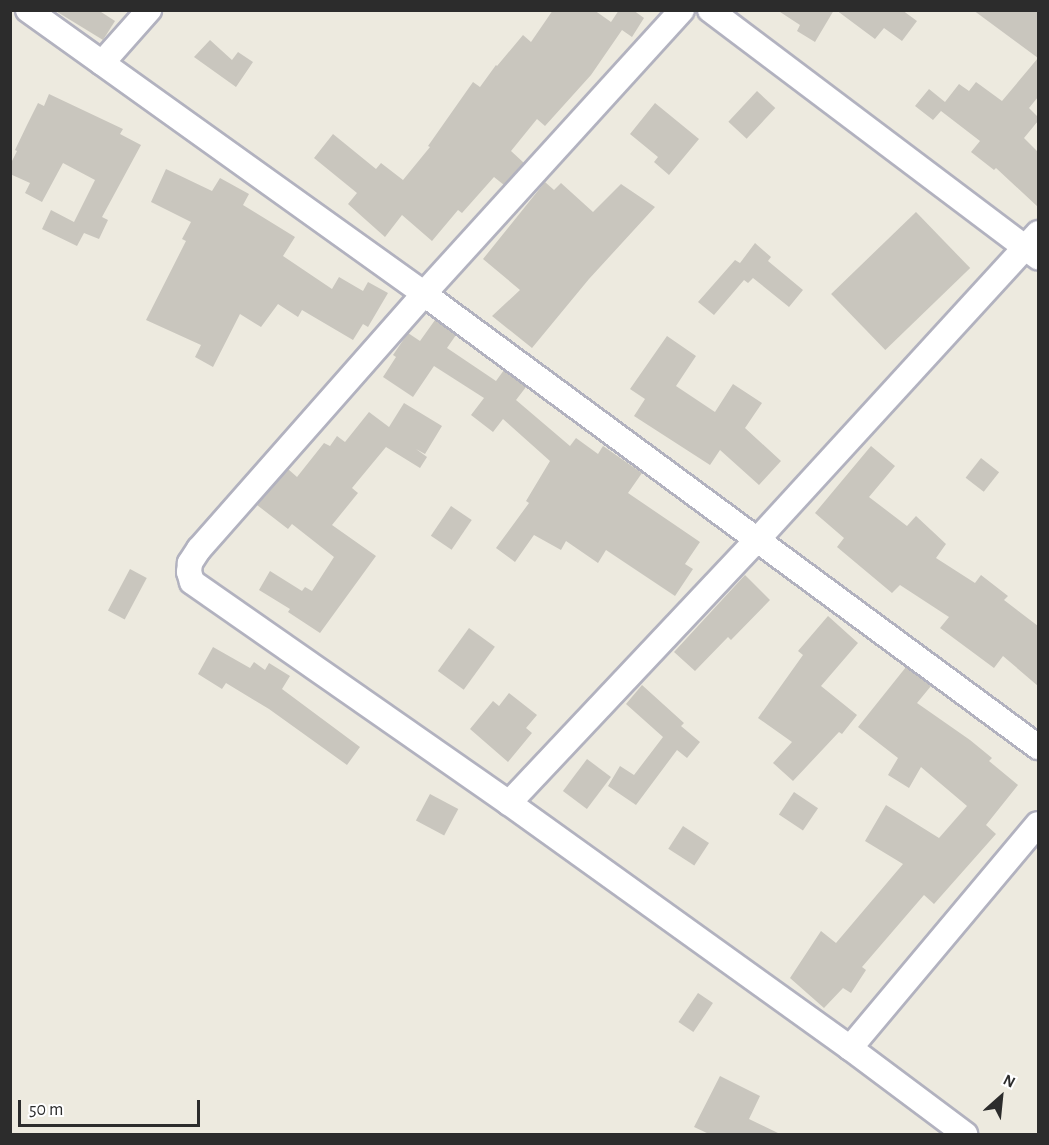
<!DOCTYPE html>
<html>
<head>
<meta charset="utf-8">
<style>
	body { margin:0 }
	#map { position:relative; width:1049px; height:1145px; overflow:hidden; background:#edeadf; font-family:"Alegreya Sans",sans-serif }
	div>[style] { position:absolute }
	.building>* { inset:0; background:#c9c6be; transform-origin:0 0 }
	.roads { filter:drop-shadow(2px 0 #b2b2bf) drop-shadow(-2px 0 #b2b2bf) drop-shadow(0 2px #b2b2bf) drop-shadow(0 -2px #b2b2bf) }
	.minor>* { height:24px; margin:-12px; padding:0 12px; transform-origin:12px; border-radius:12px; background:#fff }
	span { translate:-50% -50%; white-space:nowrap; text-align:center; line-height:1.15; -webkit-text-stroke:4.5px #fff; paint-order:stroke }
	.frame { position:absolute; inset:0; border:12px solid #2c2c2c; pointer-events:none }
	.north { position:absolute; left:971px; top:1067px; width:60px; height:60px; -webkit-text-stroke:4px #fff; paint-order:stroke; rotate:27deg; font-size:16px; font-weight:700; line-height:24px; text-align:center; color:#2c2c2c }
	.north::after { content:''; display:block; margin:auto; width:21px; height:27px; background:#2c2c2c; clip-path:polygon(50% 0,100% 100%,50% 72%,0 100%) }
	.scale { position:absolute; left:18px; top:1100px; width:182px; height:27px; box-sizing:border-box; border:3px solid #2c2c2c; border-top:0; padding-left:8px; font-size:18px; line-height:21px; white-space:nowrap; color:#2c2c2c; -webkit-text-stroke:4px #fff; paint-order:stroke }
</style>
</head>
<body>
<div id="map">
	<div class="building">
		<i style="clip-path:polygon(54px 10px,98px 10px,115px 21px,103px 40px)"></i>
		<i style="clip-path:polygon(553px 10px,594px 10px,611px 22px,619px 10px,633px 10px,644px 18px,632px 37px,622px 30px,591px 75px,545px 126px,537px 119px,511px 151px,524px 163px,504px 185px,494px 177px,462px 213px,458px 210px,432px 241px,402px 215px,385px 237px,348px 204px,357px 193px,314px 158px,333px 134px,376px 169px,381px 163px,403px 180px,430px 147px,428px 146px,473px 82px,480px 87px,496px 65px,497px 66px,523px 35px,531px 42px)"></i>
		<i style="clip-path:polygon(777px 10px,834px 10px,815px 42px,797px 31px,800px 25px)"></i>
		<i style="clip-path:polygon(836px 10px,902px 10px,917px 21px,902px 41px,884px 28px,875px 39px)"></i>
		<i style="clip-path:polygon(973px 10px,1038px 10px,1038px 58px)"></i>
		<i style="clip-path:polygon(210px 40px,232px 60px,238px 52px,253px 62px,236px 87px,194px 57px)"></i>
		<i style="clip-path:polygon(1038px 58px,1038px 97px,1029px 108px,1038px 117px,1038px 121px,1024px 138px,1038px 152px,1038px 207px,996px 168px,994px 170px,971px 152px,980px 141px,941px 111px,933px 120px,915px 106px,929px 89px,945px 102px,959px 84px,969px 91px,976px 82px,1002px 101px)"></i>
		<i style="left:757px;top:91px;width:25px;height:42px;rotate:43deg"></i>
		<i style="clip-path:polygon(49px 94px,123px 129px,120px 134px,141px 145px,102px 217px,108px 220px,99px 239px,84px 233px,77px 246px,42px 229px,51px 210px,74px 222px,95px 180px,63px 163px,42px 202px,25px 193px,30px 183px,10px 174px,10px 165px,17px 151px,15px 150px,27px 125px,38px 103px,44px 106px)"></i>
		<i style="clip-path:polygon(655px 103px,699px 139px,669px 175px,654px 162px,658px 157px,630px 134px)"></i>
		<i style="clip-path:polygon(166px 169px,212px 191px,220px 178px,249px 194px,243px 205px,295px 237px,283px 256px,332px 289px,339px 277px,363px 291px,368px 282px,388px 293px,368px 327px,363px 324px,353px 340px,302px 310px,298px 317px,278px 304px,261px 327px,240px 314px,213px 367px,195px 357px,201px 345px,146px 320px,186px 241px,182px 239px,191px 222px,151px 202px)"></i>
		<i style="clip-path:polygon(545px 182px,554px 190px,561px 183px,593px 212px,621px 184px,655px 207px,589px 279px,532px 348px,492px 316px,520px 290px,483px 259px)"></i>
		<i style="left:916px;top:212px;width:78px;height:118px;rotate:46deg"></i>
		<i style="clip-path:polygon(755px 243px,771px 257px,768px 261px,803px 290px,789px 307px,753px 278px,748px 283px,744px 280px,714px 315px,698px 302px,735px 260px,740px 263px)"></i>
		<i style="clip-path:polygon(435px 320px,456px 335px,447px 348px,496px 381px,504px 370px,526px 387px,516px 400px,570px 446px,576px 438px,598px 454px,603px 446px,642px 473px,628px 493px,700px 542px,685px 564px,693px 569px,675px 596px,606px 550px,598px 563px,566px 541px,561px 550px,534px 535px,515px 562px,496px 548px,529px 503px,526px 501px,550px 461px,503px 419px,493px 432px,471px 415px,484px 398px,434px 366px,413px 397px,383px 377px,396px 357px,393px 355px,408px 333px,420px 341px)"></i>
		<i style="clip-path:polygon(667px 336px,696px 356px,676px 386px,715px 412px,733px 384px,762px 403px,745px 428px,781px 461px,759px 485px,720px 450px,710px 465px,634px 416px,645px 399px,630px 389px)"></i>
		<i style="clip-path:polygon(404px 403px,442px 426px,425px 454px,416px 449px,427px 457px,420px 468px,386px 447px,352px 488px,358px 493px,332px 525px,376px 556px,320px 633px,288px 612px,290px 609px,259px 590px,270px 571px,302px 591px,305px 587px,312px 591px,334px 557px,292px 524px,288px 529px,257px 505px,288px 469px,297px 477px,324px 443px,330px 446px,337px 436px,345px 442px,369px 412px,389px 427px)"></i>
		<i style="clip-path:polygon(871px 446px,895px 466px,869px 497px,907px 526px,916px 516px,946px 544px,936px 558px,975px 583px,981px 575px,1008px 596px,1004px 600px,1038px 626px,1038px 686px,1003px 656px,994px 668px,940px 628px,949px 617px,900px 585px,892px 593px,837px 547px,844px 538px,815px 513px)"></i>
		<i style="left:981px;top:458px;width:23px;height:25px;rotate:38deg"></i>
		<i style="left:451px;top:506px;width:25px;height:36px;rotate:34deg"></i>
		<i style="left:130px;top:569px;width:19px;height:47px;rotate:28deg"></i>
		<i style="clip-path:polygon(745px 575px,770px 600px,731px 640px,728px 637px,695px 671px,674px 652px)"></i>
		<i style="clip-path:polygon(828px 616px,858px 643px,821px 686px,857px 715px,842px 734px,839px 732px,793px 781px,773px 763px,792px 742px,758px 718px,803px 655px,798px 651px)"></i>
		<i style="left:469px;top:628px;width:32px;height:53px;rotate:36deg"></i>
		<i style="clip-path:polygon(213px 647px,250px 668px,254px 662px,265px 670px,269px 663px,290px 676px,282px 689px,360px 747px,347px 765px,269px 709px,226px 683px,222px 689px,198px 674px)"></i>
		<i style="clip-path:polygon(906px 667px,931px 686px,917px 703px,970px 740px,992px 758px,989px 761px,1018px 785px,986px 825px,996px 834px,934px 904px,924px 895px,862px 967px,866px 970px,851px 993px,843px 988px,824px 1008px,790px 978px,821px 931px,836px 943px,903px 864px,865px 841px,886px 805px,939px 838px,967px 806px,921px 767px,909px 788px,888px 775px,898px 758px,858px 727px)"></i>
		<i style="clip-path:polygon(642px 685px,684px 723px,681px 726px,700px 742px,687px 758px,677px 750px,636px 805px,608px 786px,620px 766px,634px 775px,663px 737px,626px 704px)"></i>
		<i style="clip-path:polygon(509px 693px,537px 715px,526px 728px,532px 733px,508px 762px,470px 729px,493px 701px,499px 706px)"></i>
		<i style="left:587px;top:759px;width:30px;height:40px;rotate:37deg"></i>
		<i style="left:794px;top:792px;width:29px;height:27px;rotate:34deg"></i>
		<i style="left:430px;top:794px;width:32px;height:30px;rotate:28deg"></i>
		<i style="left:683px;top:826px;width:31px;height:27px;rotate:33deg"></i>
		<i style="left:698px;top:993px;width:18px;height:35px;rotate:34deg"></i>
		<i style="clip-path:polygon(720px 1076px,760px 1096px,749px 1119px,780px 1134px,709px 1134px,694px 1127px)"></i>
	</div>
	<div class="roads">
		<div class="minor">
			<i style="left:28px;top:10px;width:487px;rotate:35.6deg"></i>
			<i style="left:424px;top:294px;width:763px;rotate:36.42deg"></i>
			<i style="left:682px;top:10px;width:384px;rotate:132.3deg"></i>
			<i style="left:424px;top:294px;width:340px;rotate:131.4deg"></i>
			<i style="left:199px;top:549px;width:17px;rotate:123deg"></i>
			<i style="left:190px;top:563px;width:9px;rotate:96deg"></i>
			<i style="left:189px;top:572px;width:10px;rotate:73deg"></i>
			<i style="left:192px;top:582px;width:386px;rotate:34.9deg"></i>
			<i style="left:509px;top:803px;width:420px;rotate:35.7deg"></i>
			<i style="left:850px;top:1048px;width:144px;rotate:36.8deg"></i>
			<i style="left:710px;top:10px;width:411px;rotate:37deg"></i>
			<i style="left:102px;top:63px;width:71px;rotate:-48.4deg"></i>
			<i style="left:509px;top:803px;width:363px;rotate:-46.7deg"></i>
			<i style="left:758px;top:539px;width:415px;rotate:-47.5deg"></i>
			<i style="left:850px;top:1048px;width:292px;rotate:-50deg"></i>
		</div>
	</div>
	<div class="frame"></div>
	<div class="north">N</div>
	<div class="scale">50 m</div>
</div>
</body>
</html>
